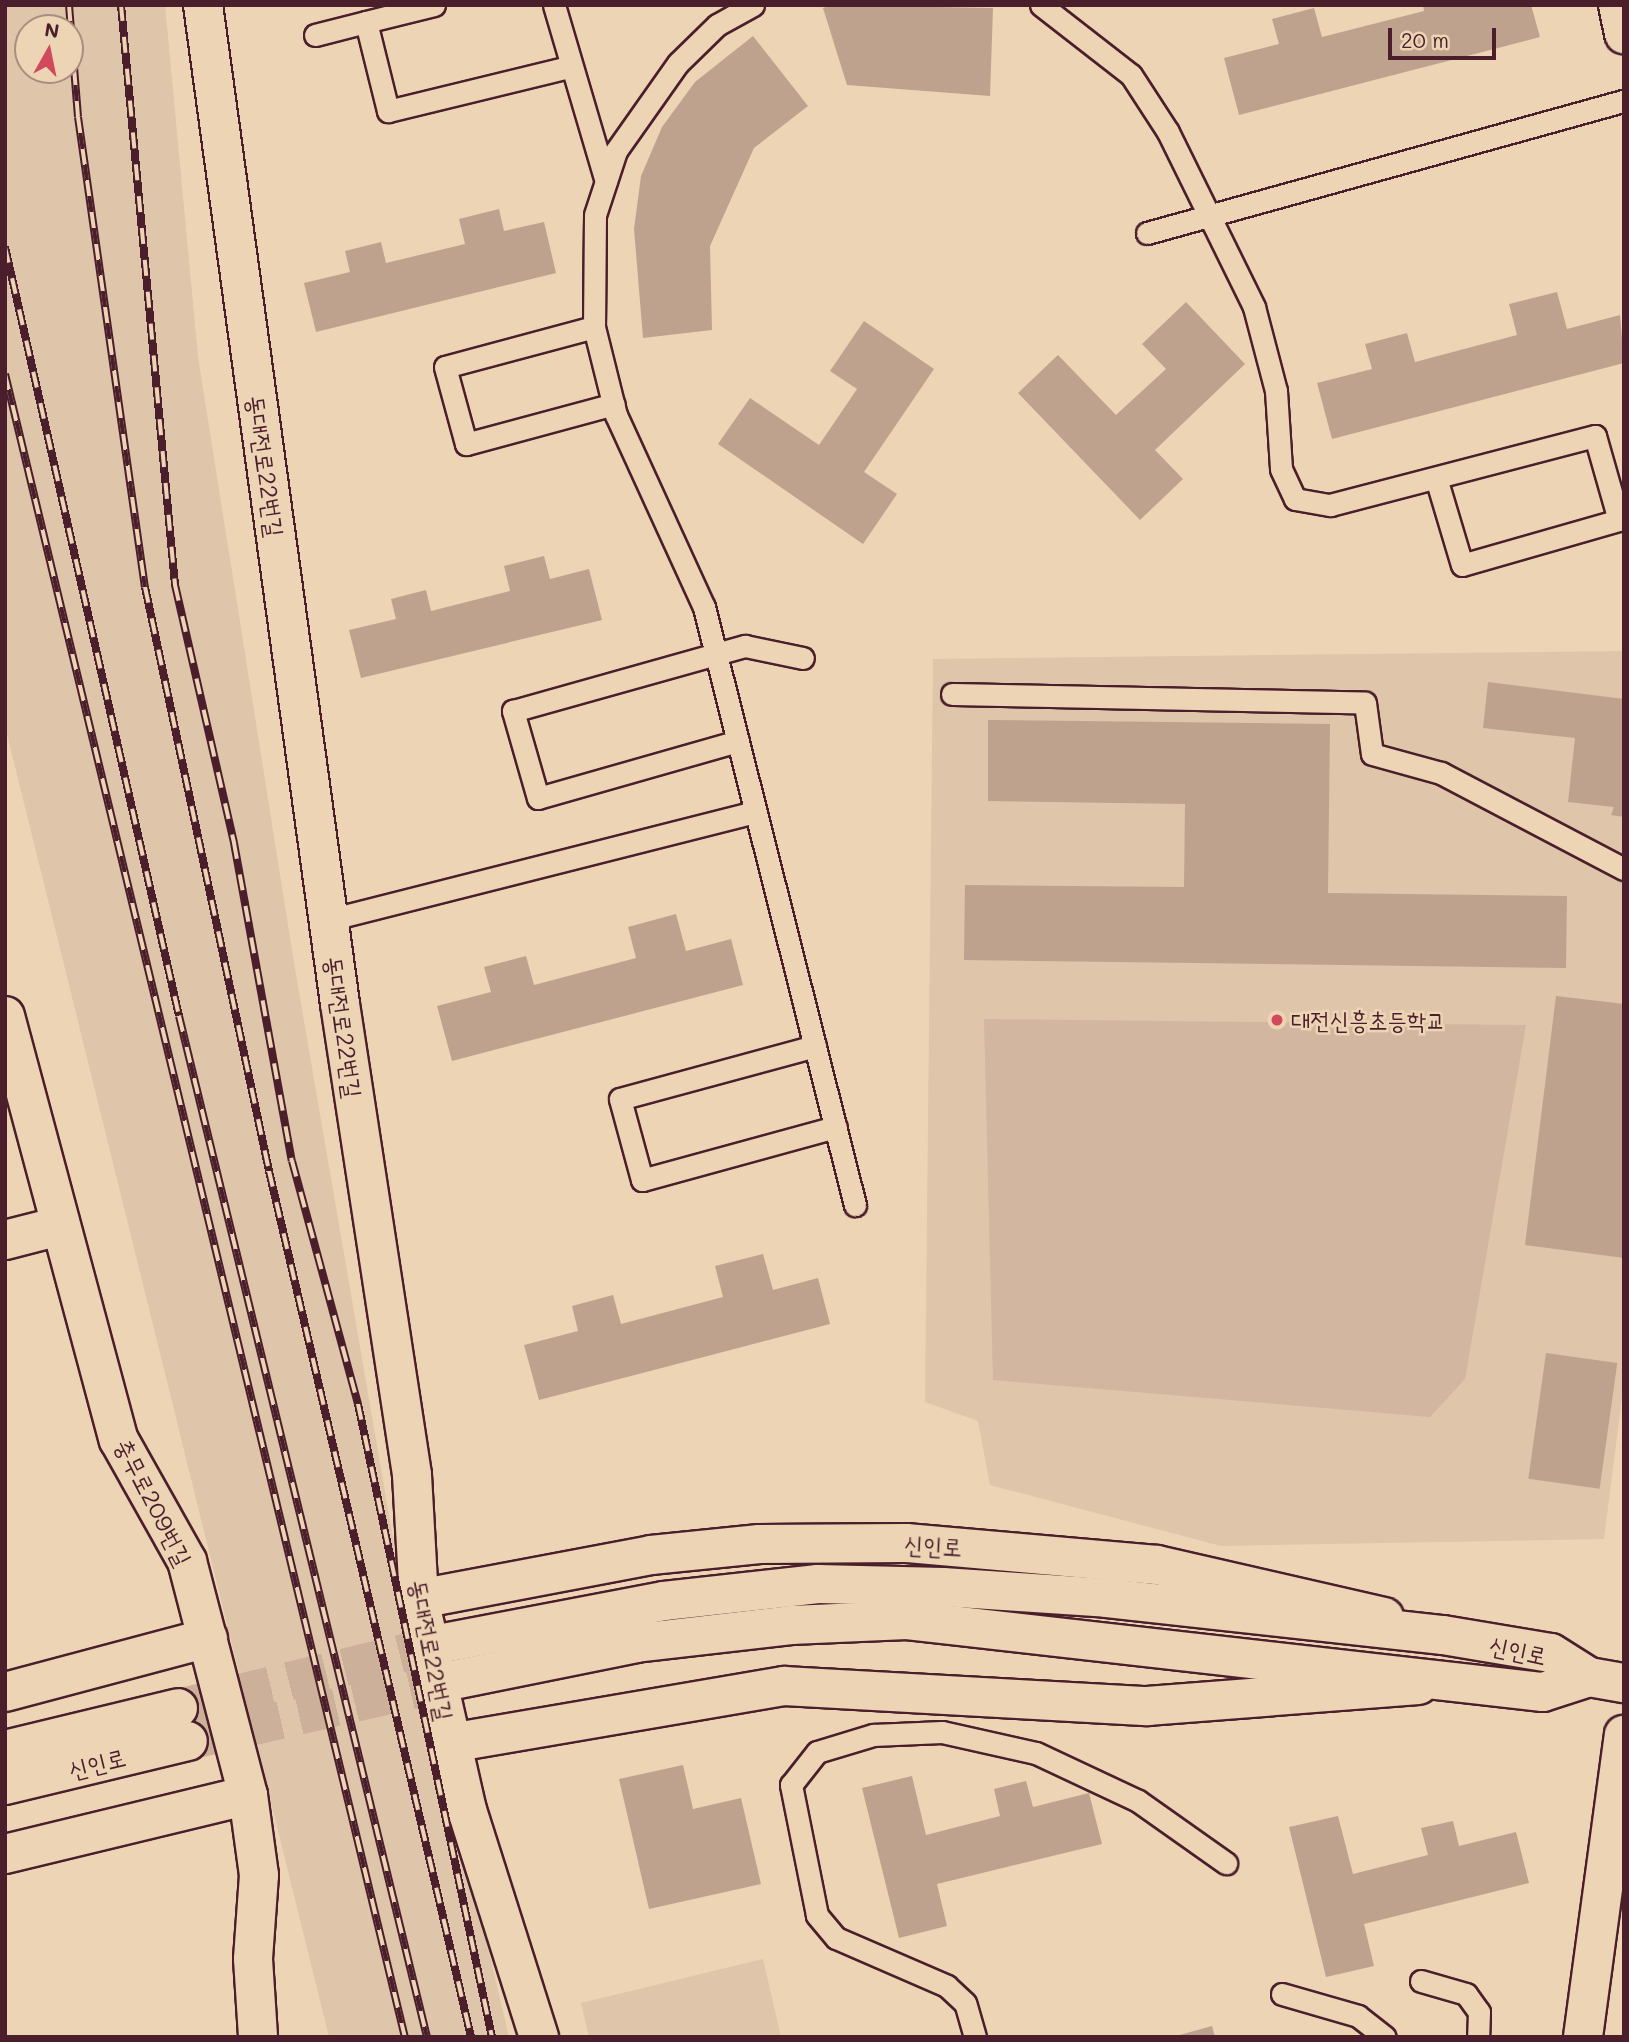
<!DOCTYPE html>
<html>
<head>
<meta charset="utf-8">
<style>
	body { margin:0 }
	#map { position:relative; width:1629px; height:2042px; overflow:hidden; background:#edd4b5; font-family:Mali,"Poor Story",sans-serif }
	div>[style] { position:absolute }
	.built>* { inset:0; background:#dfc5a9 }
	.green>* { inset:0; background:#d2b69f }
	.building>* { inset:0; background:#bfa28e; transform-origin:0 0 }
	.tertiary-tunnel>* { height:38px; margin-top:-19px; transform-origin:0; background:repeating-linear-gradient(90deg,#ccb099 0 38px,transparent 0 57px) }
	.roads { filter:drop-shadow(2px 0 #4a1f2b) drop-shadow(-2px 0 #4a1f2b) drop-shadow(0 2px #4a1f2b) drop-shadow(0 -2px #4a1f2b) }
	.service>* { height:21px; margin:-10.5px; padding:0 10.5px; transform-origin:10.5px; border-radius:10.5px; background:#edd4b5 }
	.minor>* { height:38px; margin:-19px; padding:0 19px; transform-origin:19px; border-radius:19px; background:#edd4b5 }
	.tertiary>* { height:38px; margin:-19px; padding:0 19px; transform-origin:19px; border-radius:19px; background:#edd4b5 }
	.rail>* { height:8px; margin-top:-4px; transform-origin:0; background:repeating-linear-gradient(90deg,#edd4b5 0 16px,#4a1f2b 0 32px); box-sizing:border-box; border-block:2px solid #4a1f2b }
	.dots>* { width:19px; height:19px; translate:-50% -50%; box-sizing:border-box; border:4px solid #edd4b5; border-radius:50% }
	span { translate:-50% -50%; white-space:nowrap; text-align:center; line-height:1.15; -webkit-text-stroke:5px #edd4b5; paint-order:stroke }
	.street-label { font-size:24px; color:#4a1f2b }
	.poi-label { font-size:24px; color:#4a1f2b }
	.left { translate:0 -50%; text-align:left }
	.frame { position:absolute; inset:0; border:7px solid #4a1f2b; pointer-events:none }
	.north { position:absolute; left:14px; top:14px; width:70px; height:70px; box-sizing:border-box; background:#edd4b5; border:2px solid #ac8c7e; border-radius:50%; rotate:9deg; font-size:19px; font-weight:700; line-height:28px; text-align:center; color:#4a1f2b }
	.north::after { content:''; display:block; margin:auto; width:24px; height:32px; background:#d1495b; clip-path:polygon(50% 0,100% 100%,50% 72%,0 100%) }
	.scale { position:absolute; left:1388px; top:28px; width:108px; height:32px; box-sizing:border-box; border:4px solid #4a1f2b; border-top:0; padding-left:9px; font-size:21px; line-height:24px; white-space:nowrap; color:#4a1f2b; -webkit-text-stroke:5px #edd4b5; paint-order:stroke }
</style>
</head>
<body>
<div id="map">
	<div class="built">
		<i style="clip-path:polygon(evenodd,5px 5px,165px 5px,198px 357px,294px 963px,397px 1562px,509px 2037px,329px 2037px,5px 726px,5px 5px,28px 28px,70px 28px,70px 70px,28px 70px,28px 28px)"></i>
		<i style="clip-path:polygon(1624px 651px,1624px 1381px,1604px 1539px,1221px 1546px,990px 1485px,978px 1421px,925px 1402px,933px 659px)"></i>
		<i style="clip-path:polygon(763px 1959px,781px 2037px,589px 2037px,581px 2003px)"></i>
	</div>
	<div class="green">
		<i style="clip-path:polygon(984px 1019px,1526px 1025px,1465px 1379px,1430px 1417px,993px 1380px)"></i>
	</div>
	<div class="building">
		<i style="clip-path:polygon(831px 5px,993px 8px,990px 96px,847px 85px,823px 8px)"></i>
		<i style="clip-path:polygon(1423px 5px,1531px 5px,1540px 37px,1239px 115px,1224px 58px,1279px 44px,1272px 19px,1314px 8px,1322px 37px,1424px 11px)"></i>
		<i style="clip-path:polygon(753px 36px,808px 106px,754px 148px,710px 246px,712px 330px,643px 338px,634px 229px,641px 176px,662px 127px,695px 82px)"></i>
		<i style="clip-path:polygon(499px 209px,504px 231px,544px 222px,556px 273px,316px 332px,304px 283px,350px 272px,345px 251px,381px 242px,386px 263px,465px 244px,459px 219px)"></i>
		<i style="clip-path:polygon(1557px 292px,1567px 329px,1620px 315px,1624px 363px,1332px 439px,1317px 383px,1372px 369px,1365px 344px,1407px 333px,1415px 362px,1517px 335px,1509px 304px)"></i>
		<i style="clip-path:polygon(1186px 302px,1245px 364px,1155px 450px,1183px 479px,1140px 520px,1018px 393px,1058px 355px,1116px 415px,1166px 369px,1142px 344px)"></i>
		<i style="clip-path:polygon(864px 321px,934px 369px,864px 472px,897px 494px,863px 544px,718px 444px,750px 398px,819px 445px,857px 389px,830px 371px)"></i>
		<i style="clip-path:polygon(544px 556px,550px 579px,589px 569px,602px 620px,361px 678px,349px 630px,396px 619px,391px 599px,426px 590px,431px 611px,510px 591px,504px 566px)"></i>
		<i style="clip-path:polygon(1488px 682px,1624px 699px,1624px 817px,1611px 815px,1614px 807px,1568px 802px,1575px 738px,1483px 728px)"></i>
		<i style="clip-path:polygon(988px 720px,1330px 724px,1328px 893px,1567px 896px,1566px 968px,964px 960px,965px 885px,1184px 887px,1185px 804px,988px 801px)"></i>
		<i style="clip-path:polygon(676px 914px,686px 951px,731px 939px,743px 985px,452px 1061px,437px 1006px,491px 992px,484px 967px,526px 956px,534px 985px,636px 958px,628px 927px)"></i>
		<i style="clip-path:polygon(1556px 996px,1624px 1004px,1624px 1258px,1525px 1245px)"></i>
		<i style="clip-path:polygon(763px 1254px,773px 1290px,818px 1278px,830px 1324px,539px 1400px,524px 1345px,578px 1331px,572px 1306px,613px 1295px,621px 1324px,723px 1297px,715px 1266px)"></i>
		<i style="left:1546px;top:1353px;width:72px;height:127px;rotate:8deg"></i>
		<i style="clip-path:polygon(683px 1765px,693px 1809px,741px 1798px,761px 1884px,649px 1909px,619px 1779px)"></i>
		<i style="clip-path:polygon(912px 1776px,926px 1835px,1000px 1816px,994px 1789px,1026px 1781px,1033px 1807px,1089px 1793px,1102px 1844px,937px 1884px,947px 1926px,899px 1938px,862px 1788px)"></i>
		<i style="clip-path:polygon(1338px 1816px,1353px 1874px,1428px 1855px,1421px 1828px,1453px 1821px,1459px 1846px,1516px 1832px,1529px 1883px,1364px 1924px,1374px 1966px,1326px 1977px,1289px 1827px)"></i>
		<i style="clip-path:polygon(1212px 2026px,1215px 2037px,1176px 2037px,1176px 2036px)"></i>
	</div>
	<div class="tertiary-tunnel">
		<i style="left:178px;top:1708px;width:274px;rotate:-13.7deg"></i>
		<i style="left:188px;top:1741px;width:277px;rotate:-12.9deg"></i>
	</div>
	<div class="roads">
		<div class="service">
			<i style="left:434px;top:5px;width:70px;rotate:166deg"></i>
			<i style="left:366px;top:22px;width:92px;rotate:76.1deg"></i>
			<i style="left:388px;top:111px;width:186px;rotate:-13.7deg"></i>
			<i style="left:554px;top:5px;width:184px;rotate:73.6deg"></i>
			<i style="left:753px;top:5px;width:41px;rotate:150.9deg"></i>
			<i style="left:717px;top:25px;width:54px;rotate:135.7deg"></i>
			<i style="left:678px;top:63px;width:108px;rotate:125.2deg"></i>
			<i style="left:616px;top:151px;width:67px;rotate:108.2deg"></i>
			<i style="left:595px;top:215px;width:112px;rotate:90.5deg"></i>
			<i style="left:594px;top:327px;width:91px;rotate:76deg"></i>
			<i style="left:616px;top:415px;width:211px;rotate:65.4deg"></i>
			<i style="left:704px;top:607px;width:617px;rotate:75.83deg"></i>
			<i style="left:1041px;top:5px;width:114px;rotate:37.9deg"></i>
			<i style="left:1131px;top:75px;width:68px;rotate:57deg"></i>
			<i style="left:1168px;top:132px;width:195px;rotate:63.8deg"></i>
			<i style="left:1254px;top:307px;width:87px;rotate:75.3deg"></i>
			<i style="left:1276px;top:391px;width:78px;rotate:86.3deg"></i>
			<i style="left:1281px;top:469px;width:33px;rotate:65deg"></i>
			<i style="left:1295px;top:499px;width:36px;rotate:10deg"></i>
			<i style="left:1330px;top:505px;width:274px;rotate:-14.6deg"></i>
			<i style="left:1595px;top:436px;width:87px;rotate:74.1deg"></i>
			<i style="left:1619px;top:520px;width:163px;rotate:164deg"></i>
			<i style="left:1462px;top:565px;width:88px;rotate:-106.6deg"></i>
			<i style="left:315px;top:35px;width:53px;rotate:-14.3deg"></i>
			<i style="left:1147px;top:233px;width:495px;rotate:-15.5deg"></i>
			<i style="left:594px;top:327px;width:154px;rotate:165deg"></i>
			<i style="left:445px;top:367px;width:80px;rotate:74.7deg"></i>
			<i style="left:466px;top:444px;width:153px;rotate:-15.1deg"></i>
			<i style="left:952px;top:694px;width:413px;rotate:1.2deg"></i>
			<i style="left:1365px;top:703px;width:51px;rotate:82.2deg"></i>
			<i style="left:1372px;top:754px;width:72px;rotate:15.4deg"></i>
			<i style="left:1441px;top:773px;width:207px;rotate:27.7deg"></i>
			<i style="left:738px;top:741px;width:208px;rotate:164.1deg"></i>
			<i style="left:538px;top:798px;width:91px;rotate:-106deg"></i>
			<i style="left:513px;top:711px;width:241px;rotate:-15.7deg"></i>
			<i style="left:745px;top:646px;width:59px;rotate:11.7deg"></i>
			<i style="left:328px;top:920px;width:441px;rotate:-14.2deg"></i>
			<i style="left:815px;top:1046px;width:202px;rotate:164.8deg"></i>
			<i style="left:620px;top:1099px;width:84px;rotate:74.8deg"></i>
			<i style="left:642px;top:1180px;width:201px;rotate:-15.3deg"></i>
			<i style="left:1421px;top:1981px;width:47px;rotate:16.1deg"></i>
			<i style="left:1466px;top:1994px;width:22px;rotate:54deg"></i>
			<i style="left:1479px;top:2012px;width:25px;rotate:92deg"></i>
			<i style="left:1282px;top:1994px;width:79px;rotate:16.1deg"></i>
			<i style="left:1358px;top:2016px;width:34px;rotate:38deg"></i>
			<i style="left:975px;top:2037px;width:35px;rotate:-106deg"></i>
			<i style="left:965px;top:2003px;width:25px;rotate:-137deg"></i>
			<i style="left:947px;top:1986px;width:121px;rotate:-156.6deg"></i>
			<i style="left:836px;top:1938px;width:30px;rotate:-130deg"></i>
			<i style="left:817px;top:1915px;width:133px;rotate:-101.3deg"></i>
			<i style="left:791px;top:1785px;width:42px;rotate:-51.8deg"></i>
			<i style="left:817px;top:1752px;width:59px;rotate:-16.9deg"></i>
			<i style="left:873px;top:1735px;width:69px;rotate:-2.5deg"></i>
			<i style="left:942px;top:1732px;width:96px;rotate:12.6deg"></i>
			<i style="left:1036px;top:1753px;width:113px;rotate:25.2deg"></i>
			<i style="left:1138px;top:1801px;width:108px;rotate:35.2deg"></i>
		</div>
		<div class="minor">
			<i style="left:203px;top:5px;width:1008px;rotate:82.19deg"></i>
			<i style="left:340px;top:1004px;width:476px;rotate:81.3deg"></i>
			<i style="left:412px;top:1475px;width:124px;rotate:86.8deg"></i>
			<i style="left:419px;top:1599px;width:216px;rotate:77.2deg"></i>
			<i style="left:467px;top:1810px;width:238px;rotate:72.4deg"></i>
			<i style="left:5px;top:1016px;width:439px;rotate:75deg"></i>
			<i style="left:119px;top:1440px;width:139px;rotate:60.7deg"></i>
			<i style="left:187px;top:1561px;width:242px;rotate:75.4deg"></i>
			<i style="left:248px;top:1795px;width:81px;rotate:82.2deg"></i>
			<i style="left:259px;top:1875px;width:84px;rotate:94.1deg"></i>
			<i style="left:253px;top:1959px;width:78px;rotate:86.3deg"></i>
			<i style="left:5px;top:1240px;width:57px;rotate:-14.3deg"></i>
			<i style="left:419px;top:1599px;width:236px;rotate:-10.7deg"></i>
			<i style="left:651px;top:1555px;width:109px;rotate:-5.8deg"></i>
			<i style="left:759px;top:1544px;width:147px;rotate:-0.4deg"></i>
			<i style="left:906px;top:1543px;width:252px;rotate:5deg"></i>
			<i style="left:1157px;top:1565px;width:233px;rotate:12.9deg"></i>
			<i style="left:5px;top:1692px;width:210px;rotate:-14.9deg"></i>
			<i style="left:450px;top:1743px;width:339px;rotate:-9.7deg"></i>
			<i style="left:784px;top:1686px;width:364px;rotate:3.2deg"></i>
			<i style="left:1147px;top:1706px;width:272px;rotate:-4.4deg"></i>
			<i style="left:5px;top:1854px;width:250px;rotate:-13.6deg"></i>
		</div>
		<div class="tertiary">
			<i style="left:1618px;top:5px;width:30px;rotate:78deg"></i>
			<i style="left:444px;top:1643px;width:224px;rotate:-10.8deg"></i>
			<i style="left:664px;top:1601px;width:155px;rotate:-6.3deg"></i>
			<i style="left:818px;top:1584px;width:125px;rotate:1.4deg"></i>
			<i style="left:943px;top:1587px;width:164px;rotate:3.8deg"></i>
			<i style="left:1107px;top:1598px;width:338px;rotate:6.3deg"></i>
			<i style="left:1443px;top:1635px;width:109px;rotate:9.5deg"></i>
			<i style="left:1551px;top:1653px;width:45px;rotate:32.3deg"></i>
			<i style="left:1589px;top:1677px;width:36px;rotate:10deg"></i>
			<i style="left:458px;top:1679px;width:182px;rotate:-11.4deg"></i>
			<i style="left:636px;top:1643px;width:156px;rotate:-6.6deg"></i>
			<i style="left:791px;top:1625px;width:116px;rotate:-2.5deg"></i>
			<i style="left:907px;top:1620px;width:640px;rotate:6.46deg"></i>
			<i style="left:1543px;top:1692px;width:48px;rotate:-18.1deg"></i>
			<i style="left:5px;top:1750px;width:178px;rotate:-13.6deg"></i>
			<i style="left:5px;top:1785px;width:188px;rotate:-13.5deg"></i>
			<i style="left:1583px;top:2037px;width:305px;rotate:-82.3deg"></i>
		</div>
	</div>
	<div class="rail">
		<i style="left:69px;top:5px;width:112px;rotate:85.4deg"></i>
		<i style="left:78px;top:117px;width:475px;rotate:81.9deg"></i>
		<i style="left:145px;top:587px;width:597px;rotate:78.01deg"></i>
		<i style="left:269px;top:1171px;width:889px;rotate:76.87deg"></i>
		<i style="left:121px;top:5px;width:583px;rotate:84.68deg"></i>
		<i style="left:175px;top:585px;width:265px;rotate:77.1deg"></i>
		<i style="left:234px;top:843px;width:323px;rotate:79.7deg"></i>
		<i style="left:292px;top:1161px;width:252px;rotate:74.8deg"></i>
		<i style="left:358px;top:1404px;width:647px;rotate:78.05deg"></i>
		<i style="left:5px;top:247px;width:788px;rotate:77.25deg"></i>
		<i style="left:179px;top:1016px;width:1051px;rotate:76.35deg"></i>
		<i style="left:5px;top:374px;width:1710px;rotate:76.48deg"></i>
	</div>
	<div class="dots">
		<i style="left:1277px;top:1020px;background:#d1495b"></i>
	</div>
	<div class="street-label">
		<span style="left:266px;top:466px;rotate:82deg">동대전로22번길</span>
		<span style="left:344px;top:1027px;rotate:82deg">동대전로22번길</span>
		<span style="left:154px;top:1502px;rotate:63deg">충무로209번길</span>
		<span style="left:933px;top:1545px;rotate:3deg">신인로</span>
		<span style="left:432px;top:1650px;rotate:79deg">동대전로22번길</span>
		<span style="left:1518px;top:1650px;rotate:12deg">신인로</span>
		<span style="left:97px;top:1763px;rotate:-14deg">신인로</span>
	</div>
	<div class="poi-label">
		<span class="left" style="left:1291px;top:1020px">대전신흥초등학교</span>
	</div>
	<div class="frame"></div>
	<div class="north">N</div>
	<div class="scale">20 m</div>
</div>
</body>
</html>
